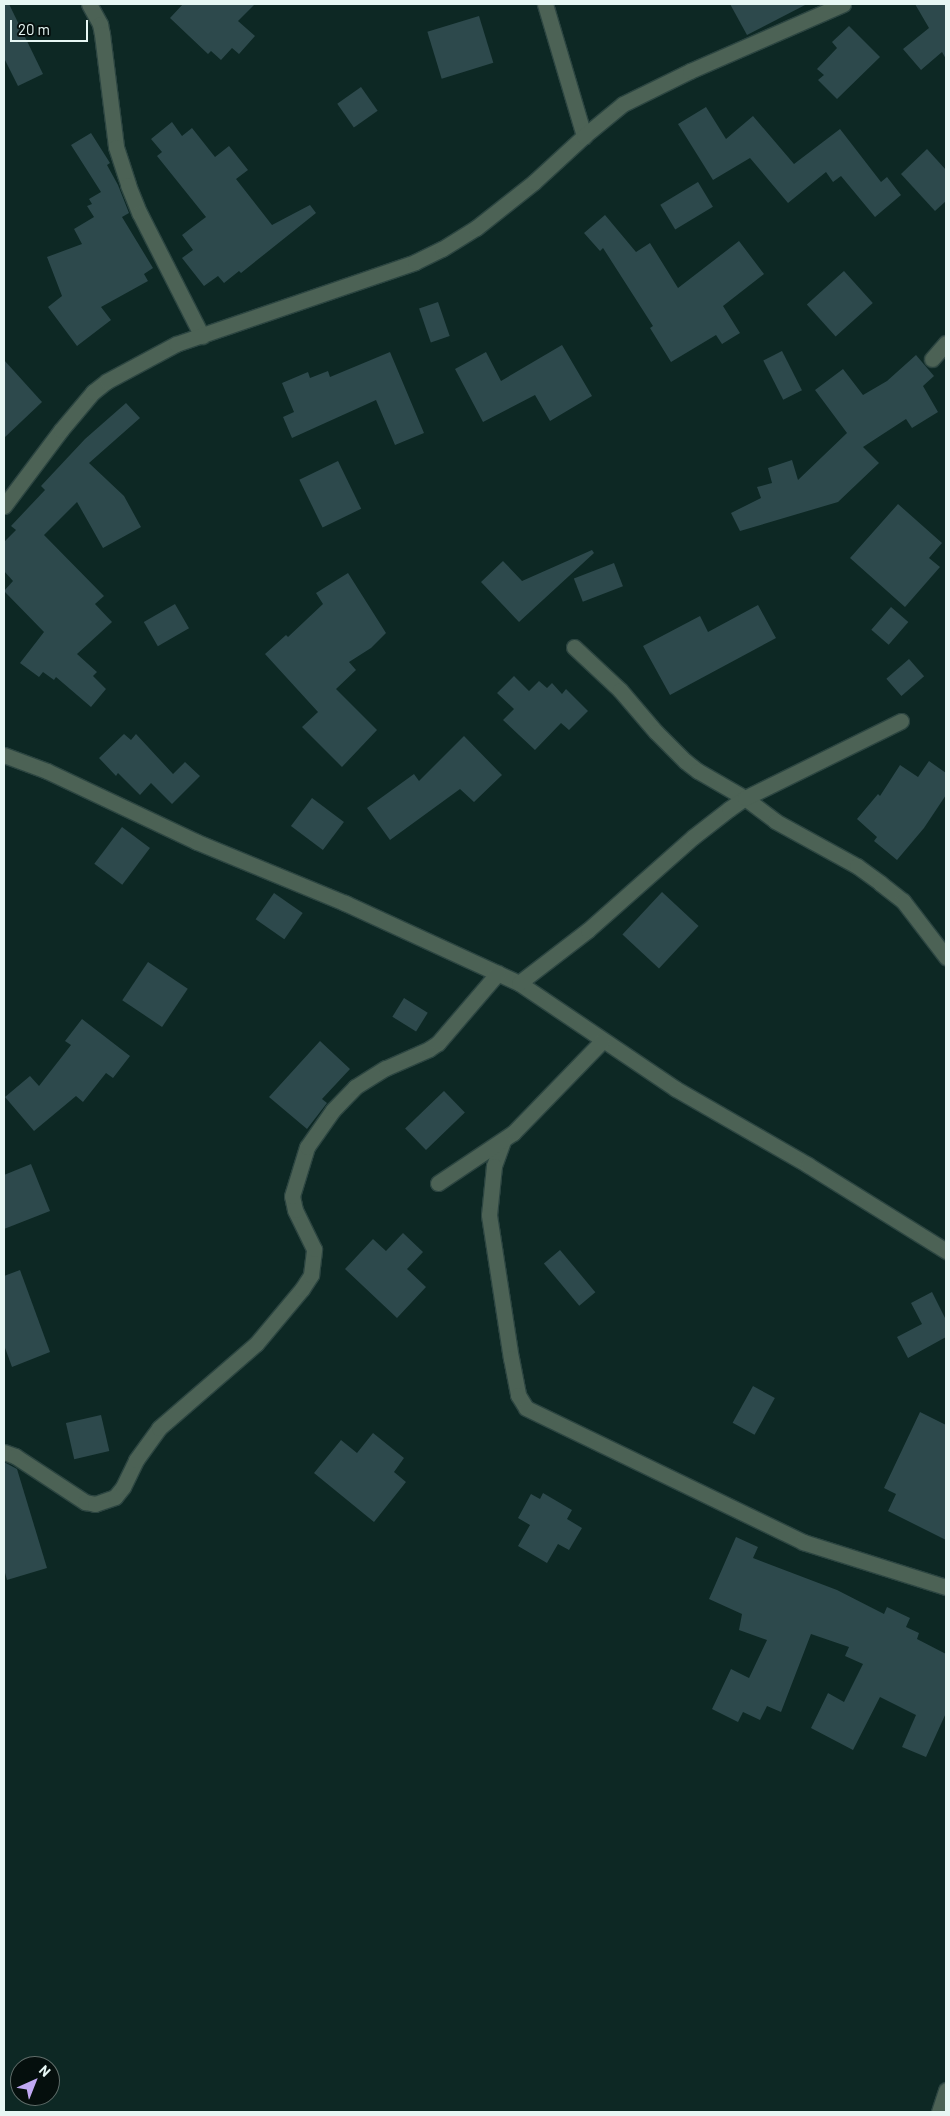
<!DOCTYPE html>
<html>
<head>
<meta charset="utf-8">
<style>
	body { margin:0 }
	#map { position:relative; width:950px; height:2116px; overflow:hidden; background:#0d2824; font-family:Barlow,sans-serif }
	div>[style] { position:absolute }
	.building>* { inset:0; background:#2d494c; transform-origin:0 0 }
	.roads { filter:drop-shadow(1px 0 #2c4541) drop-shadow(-1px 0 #2c4541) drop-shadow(0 1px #2c4541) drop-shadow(0 -1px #2c4541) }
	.minor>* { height:15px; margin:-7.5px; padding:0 7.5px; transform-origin:7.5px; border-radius:7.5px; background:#4c6255 }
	span { translate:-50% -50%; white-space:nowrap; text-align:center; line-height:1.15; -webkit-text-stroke:4px #050f0d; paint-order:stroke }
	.frame { position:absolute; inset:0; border:5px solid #e7f7f4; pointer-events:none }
	.north { position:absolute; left:10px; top:2056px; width:50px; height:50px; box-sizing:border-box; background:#050f0d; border:1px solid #5f6c69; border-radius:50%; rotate:44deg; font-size:14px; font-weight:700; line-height:20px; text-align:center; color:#e7f7f4 }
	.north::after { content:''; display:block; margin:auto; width:18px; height:22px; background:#c0a8f3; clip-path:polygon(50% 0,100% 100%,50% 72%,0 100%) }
	.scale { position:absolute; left:10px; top:20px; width:78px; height:22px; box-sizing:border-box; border:2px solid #e7f7f4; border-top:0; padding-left:6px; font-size:15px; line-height:18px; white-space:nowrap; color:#e7f7f4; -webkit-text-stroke:4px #050f0d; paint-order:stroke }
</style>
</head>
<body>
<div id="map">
	<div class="building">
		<i style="clip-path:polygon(4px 4px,9px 4px,43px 74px,18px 86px,4px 58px)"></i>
		<i style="clip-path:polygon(183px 4px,255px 4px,238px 21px,255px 36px,239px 54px,232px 48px,221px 60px,211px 51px,208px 54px,170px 18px)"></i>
		<i style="clip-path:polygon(730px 4px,807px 4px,747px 35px)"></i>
		<i style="clip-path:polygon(915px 4px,946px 4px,946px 59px,942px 52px,921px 70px,903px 49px,929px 28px)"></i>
		<i style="left:479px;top:16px;width:49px;height:54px;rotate:73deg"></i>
		<i style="clip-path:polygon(849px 26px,880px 57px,837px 99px,818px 80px,824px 75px,817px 69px,837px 48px,832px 42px)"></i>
		<i style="left:361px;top:87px;width:29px;height:29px;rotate:55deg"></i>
		<i style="clip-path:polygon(706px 107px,726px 139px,753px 116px,794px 164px,840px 129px,881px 182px,887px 177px,901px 195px,875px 217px,841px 176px,833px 182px,826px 172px,788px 203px,750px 158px,713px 180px,678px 124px)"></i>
		<i style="clip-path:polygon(172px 122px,182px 136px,192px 128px,215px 157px,229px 146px,248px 170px,236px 179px,272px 225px,310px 205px,316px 213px,241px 273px,239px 271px,224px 283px,218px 276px,204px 286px,182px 258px,193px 250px,182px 235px,206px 217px,157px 156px,162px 152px,151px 139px)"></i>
		<i style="clip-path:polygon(91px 133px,110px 163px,107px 165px,118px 185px,129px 213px,122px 217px,153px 268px,144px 274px,148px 281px,101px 307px,111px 320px,77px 346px,48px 307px,62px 296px,47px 257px,82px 244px,74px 229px,94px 217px,87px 206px,92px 204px,89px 199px,101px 192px,71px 145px)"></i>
		<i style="clip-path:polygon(927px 149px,946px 170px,946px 201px,935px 211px,901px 174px)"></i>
		<i style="left:698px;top:182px;width:29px;height:44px;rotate:59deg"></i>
		<i style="clip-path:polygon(605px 215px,636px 252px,650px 243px,678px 288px,739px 241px,764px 274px,723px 306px,740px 333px,722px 344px,716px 335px,671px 362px,650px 328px,653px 326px,603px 248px,600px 251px,584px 233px)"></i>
		<i style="left:844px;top:271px;width:43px;height:50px;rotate:48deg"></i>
		<i style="left:438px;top:302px;width:36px;height:20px;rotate:71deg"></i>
		<i style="clip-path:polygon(562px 345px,592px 396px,550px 421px,535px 395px,483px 422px,455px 369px,486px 352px,501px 381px)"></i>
		<i style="left:782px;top:351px;width:44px;height:21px;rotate:63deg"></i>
		<i style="clip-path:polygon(390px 352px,424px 433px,395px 445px,376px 400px,292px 438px,283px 417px,294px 412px,282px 383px,308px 372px,310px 378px,328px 371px,330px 377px)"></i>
		<i style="clip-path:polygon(916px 355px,934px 376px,923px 386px,938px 412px,912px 428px,906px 419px,863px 447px,879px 463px,838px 502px,740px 531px,731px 513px,761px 498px,757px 487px,772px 483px,768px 468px,792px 460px,798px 480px,847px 433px,815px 390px,843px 369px,863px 395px,887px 381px)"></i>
		<i style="clip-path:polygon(4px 360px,42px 402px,4px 438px)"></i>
		<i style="clip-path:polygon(126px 403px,140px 418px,89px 463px,124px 496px,141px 527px,103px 548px,77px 502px,44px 535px,104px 596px,95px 604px,112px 622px,77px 654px,97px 672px,93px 676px,106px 689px,91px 707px,56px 677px,54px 680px,43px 672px,39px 677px,20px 663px,44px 632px,4px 591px,13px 581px,4px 571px,4px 542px,16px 530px,11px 526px,45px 490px,41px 486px,85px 439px)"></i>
		<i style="left:338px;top:461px;width:53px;height:43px;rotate:64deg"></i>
		<i style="clip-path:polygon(898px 504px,942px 543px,929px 558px,940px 567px,905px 607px,850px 558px)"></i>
		<i style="clip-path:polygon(592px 550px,594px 553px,519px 622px,481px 582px,503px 561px,522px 581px)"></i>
		<i style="left:614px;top:563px;width:25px;height:43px;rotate:69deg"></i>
		<i style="clip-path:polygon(348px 573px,386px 633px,371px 648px,349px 662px,356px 670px,336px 689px,377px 730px,342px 767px,302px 727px,318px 712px,265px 654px,286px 635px,288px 637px,323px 604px,316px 593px)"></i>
		<i style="left:175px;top:604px;width:28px;height:36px;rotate:60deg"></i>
		<i style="clip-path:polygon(758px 605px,776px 638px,670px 695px,643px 646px,700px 616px,708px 632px)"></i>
		<i style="left:891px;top:607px;width:23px;height:30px;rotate:41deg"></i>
		<i style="left:909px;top:659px;width:23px;height:30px;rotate:49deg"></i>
		<i style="clip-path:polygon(514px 676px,529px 691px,539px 681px,547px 688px,552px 683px,562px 694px,566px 689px,588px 711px,569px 730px,561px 723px,535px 750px,503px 720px,514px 709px,497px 693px)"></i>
		<i style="clip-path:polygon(124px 734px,131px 740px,136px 734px,173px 774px,185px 762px,200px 776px,172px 804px,151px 783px,140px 795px,118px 773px,116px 776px,99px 758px)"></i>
		<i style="clip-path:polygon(464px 736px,502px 775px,474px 802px,460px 789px,390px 840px,367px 808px,414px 774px,419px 781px)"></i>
		<i style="clip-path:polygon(929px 761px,946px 773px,946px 795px,924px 828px,897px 860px,874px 841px,877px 837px,857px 819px,878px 794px,880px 796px,900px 765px,918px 777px)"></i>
		<i style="left:312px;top:798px;width:40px;height:35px;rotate:37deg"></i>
		<i style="left:122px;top:827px;width:35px;height:46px;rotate:37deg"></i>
		<i style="left:662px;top:892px;width:50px;height:58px;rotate:43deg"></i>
		<i style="left:274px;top:893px;width:35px;height:32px;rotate:35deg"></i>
		<i style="left:148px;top:962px;width:48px;height:46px;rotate:34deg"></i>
		<i style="left:404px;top:998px;width:28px;height:22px;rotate:32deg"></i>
		<i style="clip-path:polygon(82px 1019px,130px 1056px,113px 1078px,106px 1073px,83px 1102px,76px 1096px,34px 1131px,5px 1097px,30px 1076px,39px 1086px,71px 1045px,65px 1041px)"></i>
		<i style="clip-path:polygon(320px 1041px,350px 1069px,322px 1099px,327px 1103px,307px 1129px,269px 1097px)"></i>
		<i style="left:444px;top:1091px;width:30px;height:54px;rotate:46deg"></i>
		<i style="clip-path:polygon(31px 1164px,50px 1211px,4px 1229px,4px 1175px)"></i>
		<i style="clip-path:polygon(403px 1233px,423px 1252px,407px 1269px,426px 1287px,397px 1318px,345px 1269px,373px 1239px,386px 1251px)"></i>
		<i style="left:560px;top:1250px;width:55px;height:21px;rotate:50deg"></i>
		<i style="clip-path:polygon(20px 1270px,50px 1352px,12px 1367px,4px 1345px,4px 1276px)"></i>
		<i style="clip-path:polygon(932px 1292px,946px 1320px,946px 1337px,908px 1358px,897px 1337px,922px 1324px,911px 1303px)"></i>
		<i style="left:753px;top:1386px;width:25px;height:42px;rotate:29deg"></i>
		<i style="clip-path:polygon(920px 1412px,946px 1425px,946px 1540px,888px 1511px,896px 1494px,884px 1488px)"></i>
		<i style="left:101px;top:1415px;width:37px;height:36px;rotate:77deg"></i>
		<i style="clip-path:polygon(373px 1433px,404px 1458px,394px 1472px,406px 1482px,374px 1522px,314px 1473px,341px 1440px,357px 1453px)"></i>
		<i style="clip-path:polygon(4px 1462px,17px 1469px,47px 1568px,7px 1580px,4px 1569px)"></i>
		<i style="clip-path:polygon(543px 1493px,572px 1510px,567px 1519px,582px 1528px,569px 1550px,558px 1544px,547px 1563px,518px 1546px,530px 1525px,518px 1518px,531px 1494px,540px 1499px)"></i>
		<i style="clip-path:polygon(736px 1537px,758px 1547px,753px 1558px,837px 1590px,884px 1614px,887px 1607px,910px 1618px,906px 1627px,919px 1633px,917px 1639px,946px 1654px,946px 1713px,926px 1757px,902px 1747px,916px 1715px,880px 1697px,853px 1750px,811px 1728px,828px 1693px,844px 1702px,863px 1664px,845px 1656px,849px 1647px,811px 1634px,781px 1712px,767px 1706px,760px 1720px,743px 1712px,738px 1722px,712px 1709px,731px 1669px,749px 1678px,767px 1640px,739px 1630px,742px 1614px,709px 1599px)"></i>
	</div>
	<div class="roads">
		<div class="minor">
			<i style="left:89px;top:4px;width:23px;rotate:61deg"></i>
			<i style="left:100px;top:24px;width:10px;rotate:79deg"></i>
			<i style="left:102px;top:34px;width:114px;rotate:82.9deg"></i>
			<i style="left:116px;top:147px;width:40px;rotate:72deg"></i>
			<i style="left:128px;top:185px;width:31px;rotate:68deg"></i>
			<i style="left:140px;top:214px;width:137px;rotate:63.1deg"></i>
			<i style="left:545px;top:4px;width:138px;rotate:73.5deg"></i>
			<i style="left:932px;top:359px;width:21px;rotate:-49deg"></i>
			<i style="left:4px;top:506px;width:95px;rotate:-53.1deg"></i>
			<i style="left:61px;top:430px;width:50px;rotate:-49.9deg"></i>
			<i style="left:93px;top:392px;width:18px;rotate:-38deg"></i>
			<i style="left:107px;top:381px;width:78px;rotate:-28.2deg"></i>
			<i style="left:176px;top:344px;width:253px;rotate:-18.9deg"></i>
			<i style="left:415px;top:262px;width:30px;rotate:-26deg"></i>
			<i style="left:442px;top:249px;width:40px;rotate:-32deg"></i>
			<i style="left:476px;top:228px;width:74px;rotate:-38.4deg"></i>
			<i style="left:534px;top:182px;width:68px;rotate:-42.6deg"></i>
			<i style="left:584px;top:136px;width:50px;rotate:-39.4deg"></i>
			<i style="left:623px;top:104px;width:75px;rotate:-26.2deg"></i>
			<i style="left:690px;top:71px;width:167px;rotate:-23.6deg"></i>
			<i style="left:574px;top:647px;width:63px;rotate:43.1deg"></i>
			<i style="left:620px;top:690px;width:55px;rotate:49.4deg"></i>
			<i style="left:656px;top:732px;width:41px;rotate:45deg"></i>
			<i style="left:685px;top:761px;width:16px;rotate:38deg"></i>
			<i style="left:698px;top:771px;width:54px;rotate:29.9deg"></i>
			<i style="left:745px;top:798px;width:38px;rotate:37deg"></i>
			<i style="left:775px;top:821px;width:94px;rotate:28.8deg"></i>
			<i style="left:857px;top:866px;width:29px;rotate:36deg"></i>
			<i style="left:880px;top:883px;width:29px;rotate:38deg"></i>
			<i style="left:903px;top:901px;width:71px;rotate:52.5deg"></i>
			<i style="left:4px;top:755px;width:46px;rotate:20.4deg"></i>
			<i style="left:47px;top:771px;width:166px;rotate:25.3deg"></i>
			<i style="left:197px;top:842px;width:160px;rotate:22.4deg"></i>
			<i style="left:345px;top:903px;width:192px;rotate:24.7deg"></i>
			<i style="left:519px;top:983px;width:189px;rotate:34deg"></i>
			<i style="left:676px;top:1089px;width:152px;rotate:29.9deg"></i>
			<i style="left:808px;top:1165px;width:163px;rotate:31.9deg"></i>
			<i style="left:519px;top:983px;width:87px;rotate:-37.5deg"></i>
			<i style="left:588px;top:930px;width:140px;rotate:-41.5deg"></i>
			<i style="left:693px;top:837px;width:46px;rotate:-37.9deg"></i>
			<i style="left:729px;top:809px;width:19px;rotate:-35deg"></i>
			<i style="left:745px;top:798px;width:174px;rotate:-26.3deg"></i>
			<i style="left:503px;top:1141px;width:27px;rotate:110deg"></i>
			<i style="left:494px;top:1166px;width:49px;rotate:95.8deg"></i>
			<i style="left:489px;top:1215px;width:145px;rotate:81.3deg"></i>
			<i style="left:511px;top:1358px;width:38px;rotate:79deg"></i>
			<i style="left:518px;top:1395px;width:15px;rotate:58deg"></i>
			<i style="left:526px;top:1408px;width:308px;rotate:25.8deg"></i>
			<i style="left:803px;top:1542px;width:150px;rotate:17.5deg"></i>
			<i style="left:438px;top:1183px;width:90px;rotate:-33.7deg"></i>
			<i style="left:513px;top:1133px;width:128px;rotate:-45.9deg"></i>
			<i style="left:4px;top:1452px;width:12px;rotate:20deg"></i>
			<i style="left:15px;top:1456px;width:84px;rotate:33.3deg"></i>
			<i style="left:85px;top:1502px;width:10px;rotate:11deg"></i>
			<i style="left:95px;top:1504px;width:21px;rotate:-19deg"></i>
			<i style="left:115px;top:1497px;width:13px;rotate:-51deg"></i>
			<i style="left:123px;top:1487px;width:30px;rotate:-64deg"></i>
			<i style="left:136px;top:1460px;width:39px;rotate:-54deg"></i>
			<i style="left:159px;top:1428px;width:128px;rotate:-40.9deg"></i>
			<i style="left:256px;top:1344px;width:72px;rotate:-50.1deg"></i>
			<i style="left:302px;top:1289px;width:17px;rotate:-57deg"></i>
			<i style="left:311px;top:1275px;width:26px;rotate:-83deg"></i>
			<i style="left:314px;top:1249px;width:43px;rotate:-116deg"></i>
			<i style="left:295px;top:1210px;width:14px;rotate:-102deg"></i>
			<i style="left:292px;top:1196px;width:51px;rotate:-73deg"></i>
			<i style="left:307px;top:1147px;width:45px;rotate:-54.9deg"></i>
			<i style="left:333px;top:1110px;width:32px;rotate:-46deg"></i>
			<i style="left:355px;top:1087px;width:36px;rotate:-32deg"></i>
			<i style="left:386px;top:1068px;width:47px;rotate:-23.8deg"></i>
			<i style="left:429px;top:1049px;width:11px;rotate:-34deg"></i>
			<i style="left:438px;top:1043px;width:92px;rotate:-49.4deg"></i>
			<i style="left:939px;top:2112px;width:23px;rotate:-72deg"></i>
		</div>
	</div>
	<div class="frame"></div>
	<div class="north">N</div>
	<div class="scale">20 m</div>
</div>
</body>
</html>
